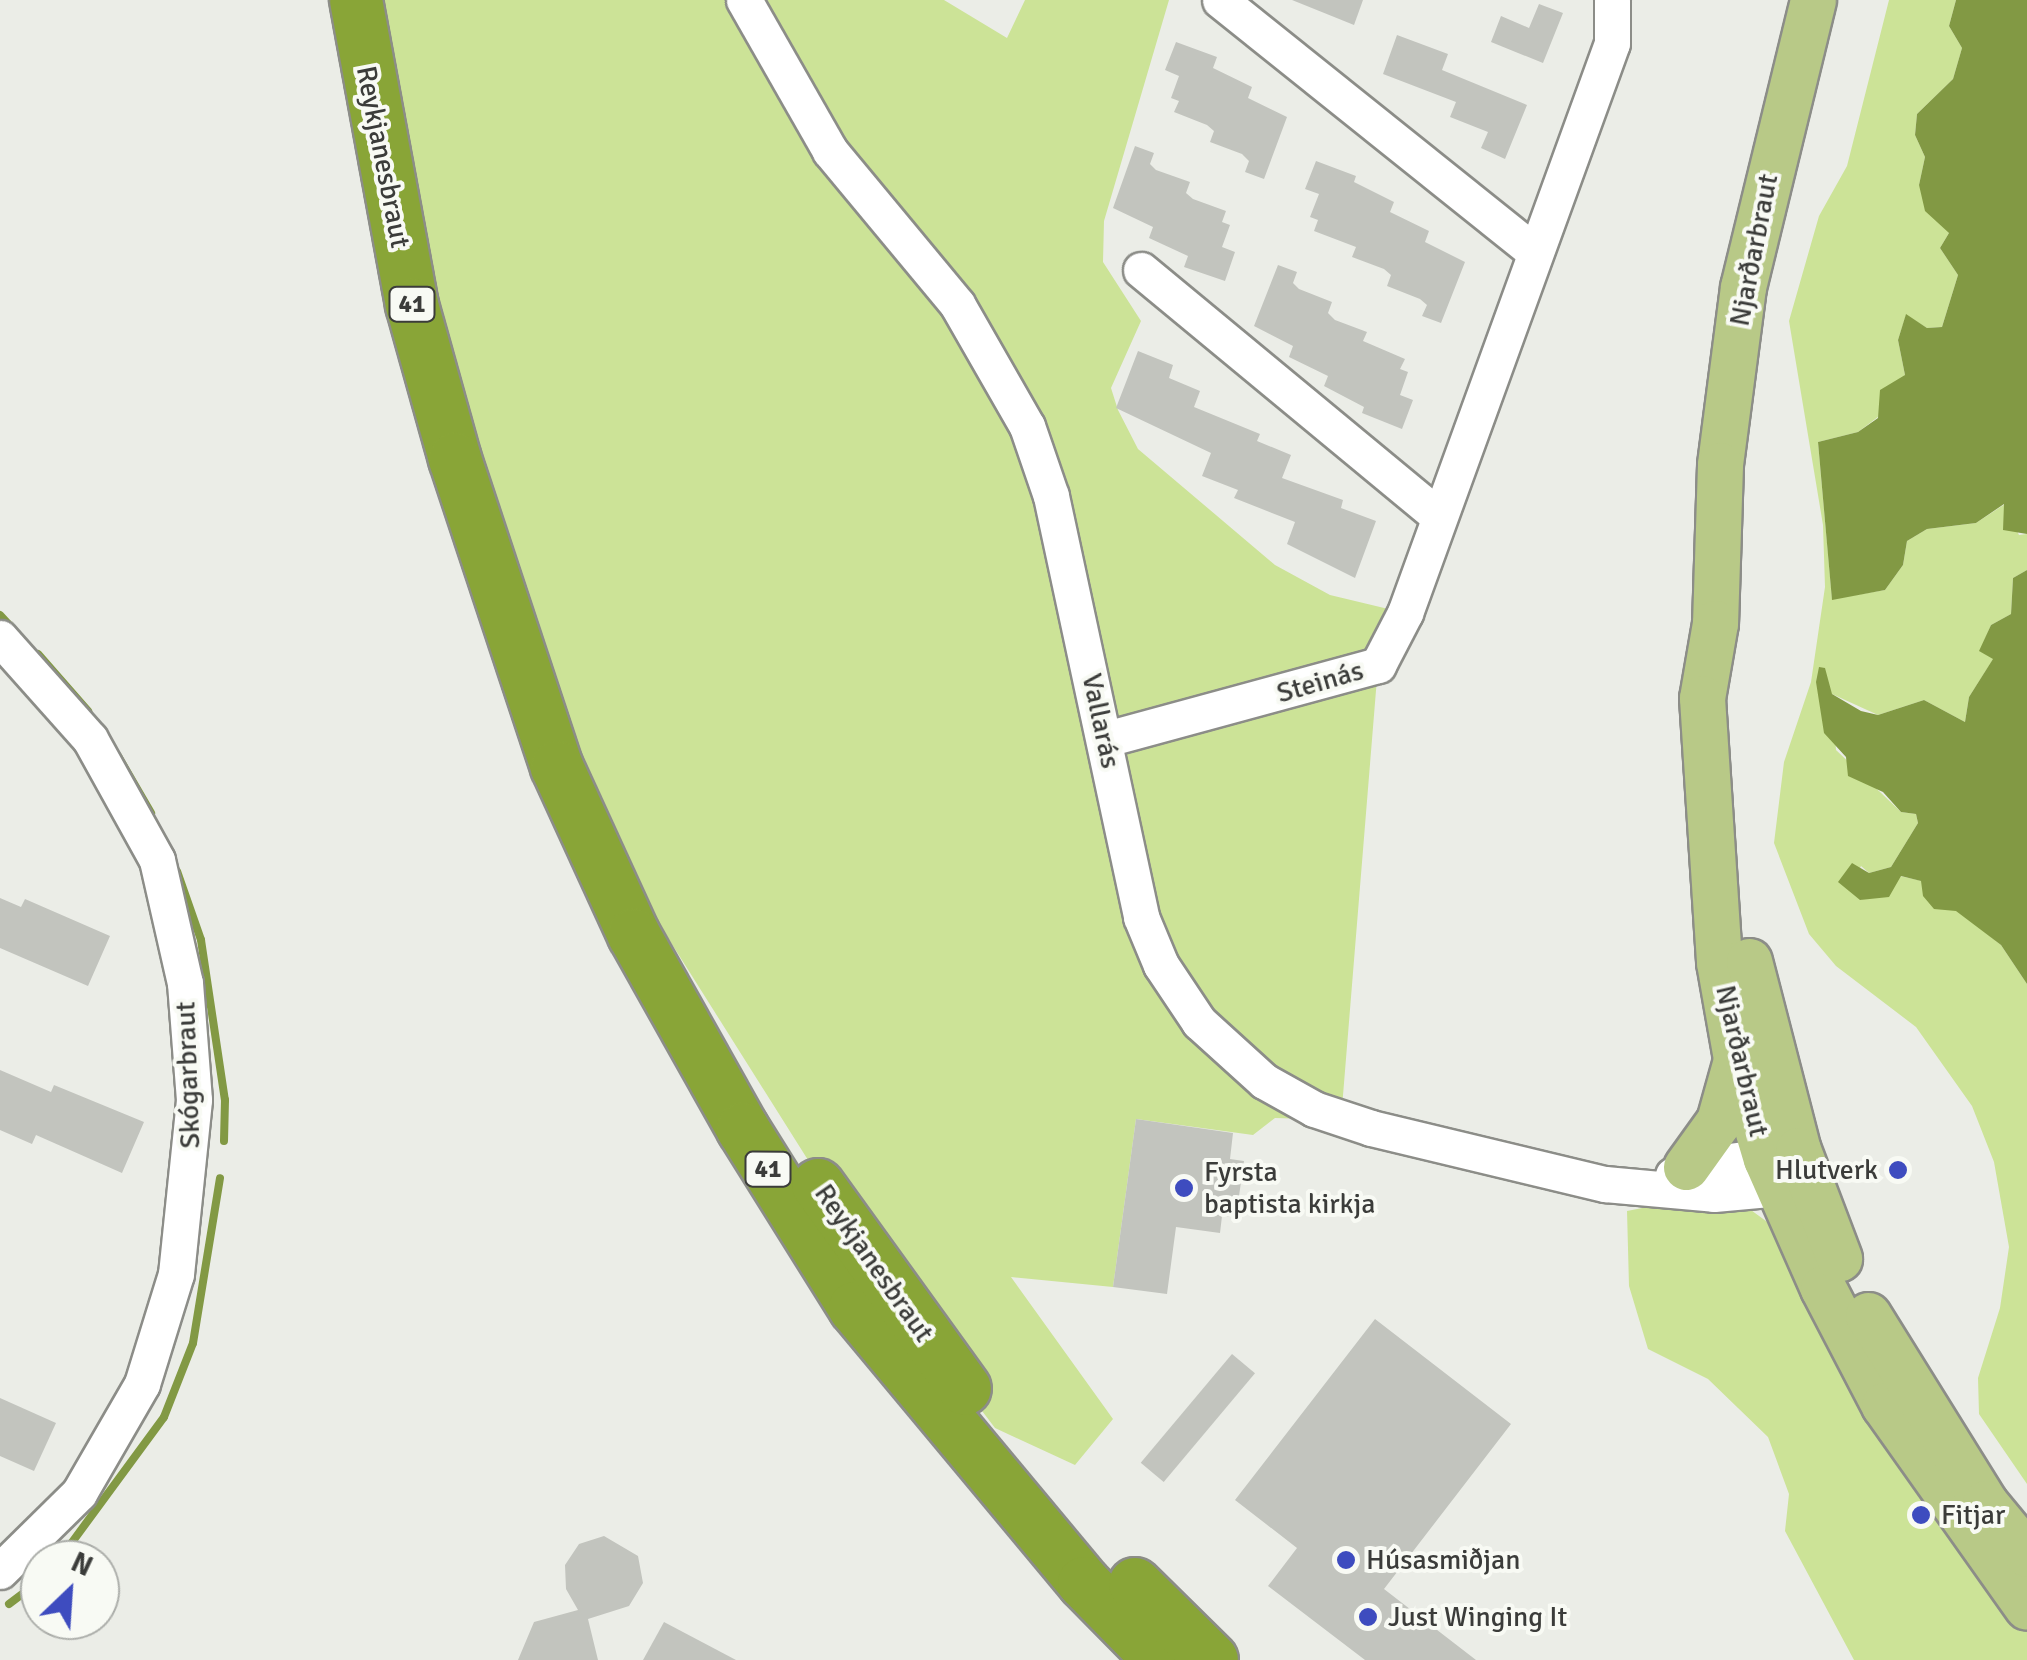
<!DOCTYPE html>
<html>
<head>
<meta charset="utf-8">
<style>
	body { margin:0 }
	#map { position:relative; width:2027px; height:1660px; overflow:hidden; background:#ebede7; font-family:Signika,sans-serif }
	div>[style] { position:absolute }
	.green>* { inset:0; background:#cce397 }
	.water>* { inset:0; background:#829944 }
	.stream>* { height:8px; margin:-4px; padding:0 4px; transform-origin:4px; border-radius:4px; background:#829944 }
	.building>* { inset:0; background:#c2c4be; transform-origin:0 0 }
	.roads { filter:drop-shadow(2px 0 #8c8d88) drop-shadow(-2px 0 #8c8d88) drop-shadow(0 2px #8c8d88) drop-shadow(0 -2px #8c8d88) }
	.minor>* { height:35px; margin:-17.5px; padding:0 17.5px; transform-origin:17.5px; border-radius:17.5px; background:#fff }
	.major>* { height:45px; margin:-22.5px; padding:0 22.5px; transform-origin:22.5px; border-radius:22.5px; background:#b8c987 }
	.highway>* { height:52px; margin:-26px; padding:0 26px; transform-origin:26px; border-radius:26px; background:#89a537 }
	.dots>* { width:28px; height:28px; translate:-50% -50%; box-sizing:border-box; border:5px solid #f8faf4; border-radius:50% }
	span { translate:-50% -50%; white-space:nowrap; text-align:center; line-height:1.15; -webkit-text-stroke:8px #f8faf4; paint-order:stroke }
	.shield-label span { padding:2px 8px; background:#f8faf4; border:2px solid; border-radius:8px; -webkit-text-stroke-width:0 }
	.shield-label { font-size:25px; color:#3b3c3a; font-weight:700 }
	.street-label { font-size:28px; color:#3b3c3a }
	.poi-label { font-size:28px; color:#3b3c3a }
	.right { translate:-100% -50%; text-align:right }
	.left { translate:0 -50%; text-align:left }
	.north { position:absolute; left:20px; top:1540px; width:100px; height:100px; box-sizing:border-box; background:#f8faf4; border:2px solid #acaeaa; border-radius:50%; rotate:25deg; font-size:28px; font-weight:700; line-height:40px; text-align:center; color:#3b3c3a }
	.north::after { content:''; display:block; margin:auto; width:35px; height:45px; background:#3e4cbf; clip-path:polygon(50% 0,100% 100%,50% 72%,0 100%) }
</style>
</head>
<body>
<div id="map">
	<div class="green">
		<i style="clip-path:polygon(356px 0,944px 0,1007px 38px,1025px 0,1169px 0,1104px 221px,1103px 262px,1141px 321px,1111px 388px,1118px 410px,1138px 449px,1275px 565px,1330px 595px,1405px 613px,1378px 666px,1341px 1120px,1275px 1118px,1253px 1135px,1136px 1119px,1113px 1287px,1011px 1277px,1113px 1419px,1075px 1465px,995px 1428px,888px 1287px,658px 922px,499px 601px)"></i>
		<i style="clip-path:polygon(1889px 0,1956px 0,1949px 26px,1962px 48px,1953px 79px,1917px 114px,1915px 135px,1925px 157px,1919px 185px,1949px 233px,1940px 248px,1958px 275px,1942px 327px,1927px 328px,1906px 315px,1898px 340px,1905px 375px,1878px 417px,1858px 432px,1818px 442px,1832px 599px,1885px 590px,1903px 565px,1907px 541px,1927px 529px,1976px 523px,2005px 504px,2019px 535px,2027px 534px,2027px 570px,2013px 578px,2011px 614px,1991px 625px,1980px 651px,1994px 658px,1969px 697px,1965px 722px,1924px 700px,1878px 715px,1832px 694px,1836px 750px,1901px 812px,1916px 814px,1918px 823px,1891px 867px,1869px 873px,1861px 866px,1851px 888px,1861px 900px,1900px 876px,1922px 881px,2001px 945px,2027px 984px,2027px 1484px,1979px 1414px,1978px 1378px,2000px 1308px,2009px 1247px,1994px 1162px,1972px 1106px,1916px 1027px,1836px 966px,1809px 934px,1774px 843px,1784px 762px,1811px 682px,1825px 587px,1823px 525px,1789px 321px,1819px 216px,1847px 166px)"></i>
		<i style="clip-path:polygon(1678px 1201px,1744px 1205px,1785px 1235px,2027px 1617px,2027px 1660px,1854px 1660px,1785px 1531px,1789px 1494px,1768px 1437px,1708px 1379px,1648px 1349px,1629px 1286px,1627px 1211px)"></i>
	</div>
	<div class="water">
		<i style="clip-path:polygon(1956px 0,2027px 0,2027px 534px,2003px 530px,2004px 504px,1976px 523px,1927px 529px,1907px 541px,1903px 565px,1885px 590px,1832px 600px,1818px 442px,1858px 432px,1878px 418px,1880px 390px,1905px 375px,1898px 340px,1906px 314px,1927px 328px,1942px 327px,1958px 275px,1940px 248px,1949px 233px,1925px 211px,1919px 185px,1925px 157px,1915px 135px,1917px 114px,1953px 79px,1962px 48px,1949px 26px)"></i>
		<i style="clip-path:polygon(2027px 570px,2027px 984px,2001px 945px,1956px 911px,1934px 909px,1923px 896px,1921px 881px,1901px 876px,1889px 897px,1860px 900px,1838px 882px,1852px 863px,1869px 873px,1891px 867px,1918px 823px,1916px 814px,1901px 812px,1883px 792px,1848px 776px,1846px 757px,1824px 733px,1816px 682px,1819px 667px,1825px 668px,1832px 694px,1861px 711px,1878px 715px,1924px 700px,1965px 722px,1969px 697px,1993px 659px,1979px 651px,1991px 625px,2011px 614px,2013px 578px)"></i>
	</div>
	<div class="stream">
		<i style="left:0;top:615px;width:21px;rotate:47deg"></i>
		<i style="left:38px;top:654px;width:76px;rotate:48.7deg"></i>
		<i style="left:118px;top:756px;width:66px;rotate:59.9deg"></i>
		<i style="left:177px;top:871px;width:73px;rotate:70.8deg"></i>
		<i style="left:201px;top:940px;width:162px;rotate:81.5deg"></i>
		<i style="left:225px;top:1100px;width:41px;rotate:91.4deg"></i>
		<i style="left:59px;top:1560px;width:177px;rotate:-53.7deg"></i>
		<i style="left:164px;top:1417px;width:79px;rotate:-68.6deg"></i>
		<i style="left:193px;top:1343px;width:167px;rotate:-80.7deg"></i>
		<i style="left:9px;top:1604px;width:39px;rotate:-37deg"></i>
	</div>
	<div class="building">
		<i style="clip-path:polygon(1292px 0,1363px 0,1354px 25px)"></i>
		<i style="clip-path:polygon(1539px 4px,1563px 13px,1543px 63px,1491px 42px,1501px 16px,1529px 28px)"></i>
		<i style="clip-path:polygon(1397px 35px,1448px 54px,1442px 70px,1527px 105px,1505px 159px,1481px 148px,1488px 132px,1450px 117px,1456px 102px,1383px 74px)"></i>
		<i style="clip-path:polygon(1176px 42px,1217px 57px,1213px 68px,1252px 87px,1248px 98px,1287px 117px,1264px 179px,1245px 172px,1249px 161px,1242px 154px,1210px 142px,1214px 131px,1207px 125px,1174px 112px,1179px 101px,1171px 98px,1179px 76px,1165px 70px)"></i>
		<i style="clip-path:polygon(1135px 146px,1154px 153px,1150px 164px,1156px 170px,1190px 182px,1186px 193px,1193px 199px,1226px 211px,1222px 222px,1230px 225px,1222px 247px,1235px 252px,1225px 281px,1184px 267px,1188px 256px,1149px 238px,1153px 227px,1113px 208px)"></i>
		<i style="clip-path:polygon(1316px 161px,1356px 176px,1354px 182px,1394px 202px,1390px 212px,1429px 231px,1425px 242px,1465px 262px,1441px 323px,1422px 316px,1427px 305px,1420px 299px,1387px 286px,1391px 275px,1384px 269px,1352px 257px,1356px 247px,1314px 231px,1318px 220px,1310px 217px,1319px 194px,1305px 189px)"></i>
		<i style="clip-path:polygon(1278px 265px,1297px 272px,1293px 283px,1299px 289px,1332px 302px,1328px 313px,1335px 320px,1367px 332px,1363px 341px,1405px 359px,1400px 369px,1408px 372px,1400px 395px,1413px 400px,1402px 429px,1362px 413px,1364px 407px,1324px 386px,1328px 376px,1289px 357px,1293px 346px,1254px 326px)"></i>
		<i style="clip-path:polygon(1138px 351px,1173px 365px,1169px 378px,1200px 391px,1194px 407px,1260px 434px,1257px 441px,1291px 455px,1282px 478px,1343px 500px,1341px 508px,1376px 521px,1355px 578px,1287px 544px,1295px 522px,1234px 498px,1238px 490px,1202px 476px,1211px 453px,1116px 408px)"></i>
		<i style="clip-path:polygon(0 898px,21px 907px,25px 899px,110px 936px,88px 986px,0 948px)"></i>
		<i style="clip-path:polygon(0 1070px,51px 1092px,54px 1085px,144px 1122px,122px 1173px,36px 1135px,32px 1144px,0 1130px)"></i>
		<i style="clip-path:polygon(1136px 1119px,1233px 1133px,1230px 1159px,1244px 1161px,1236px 1217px,1222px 1216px,1220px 1233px,1176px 1227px,1167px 1294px,1113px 1287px)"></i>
		<i style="clip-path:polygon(1375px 1319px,1511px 1424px,1384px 1589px,1476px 1660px,1365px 1660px,1268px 1586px,1297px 1548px,1235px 1500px)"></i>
		<i style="left:1232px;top:1354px;width:30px;height:142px;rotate:40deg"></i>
		<i style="clip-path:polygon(0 1398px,56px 1423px,34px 1471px,0 1456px)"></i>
		<i style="clip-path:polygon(604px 1536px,638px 1556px,643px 1583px,629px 1606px,588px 1619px,598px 1660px,518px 1660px,534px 1622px,578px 1610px,566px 1589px,565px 1565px,579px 1544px)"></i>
		<i style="clip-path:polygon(664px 1622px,736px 1660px,643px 1660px)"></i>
	</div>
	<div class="roads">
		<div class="minor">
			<i style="left:744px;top:0;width:174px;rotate:60.3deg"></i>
			<i style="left:830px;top:151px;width:199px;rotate:50.3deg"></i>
			<i style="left:957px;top:304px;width:141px;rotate:60.2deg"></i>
			<i style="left:1027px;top:426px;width:74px;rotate:71.1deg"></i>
			<i style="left:1051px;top:496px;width:431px;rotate:77.9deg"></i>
			<i style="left:1141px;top:917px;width:52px;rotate:67.4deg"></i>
			<i style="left:1161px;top:965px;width:69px;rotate:56.3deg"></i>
			<i style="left:1199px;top:1022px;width:88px;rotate:42.2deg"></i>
			<i style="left:1264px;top:1081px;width:57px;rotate:29.2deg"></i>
			<i style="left:1314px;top:1109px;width:60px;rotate:18.4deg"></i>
			<i style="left:1371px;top:1128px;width:241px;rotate:13.5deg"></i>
			<i style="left:1605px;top:1184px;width:109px;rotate:5.2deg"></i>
			<i style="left:1714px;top:1194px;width:88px;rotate:-5.2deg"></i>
			<i style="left:1220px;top:0;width:403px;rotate:38.7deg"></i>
			<i style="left:1141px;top:270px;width:386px;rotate:39.6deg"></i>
			<i style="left:0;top:638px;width:135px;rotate:48.3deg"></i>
			<i style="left:90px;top:739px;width:138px;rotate:61deg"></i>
			<i style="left:157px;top:860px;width:126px;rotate:77.2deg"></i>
			<i style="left:185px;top:983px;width:117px;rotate:85.6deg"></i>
			<i style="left:194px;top:1100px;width:175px;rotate:95.9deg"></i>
			<i style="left:176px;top:1274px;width:115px;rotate:107.2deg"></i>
			<i style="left:142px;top:1384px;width:126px;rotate:120deg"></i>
			<i style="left:79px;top:1493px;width:111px;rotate:135.4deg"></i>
			<i style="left:1106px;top:739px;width:282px;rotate:-15.2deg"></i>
			<i style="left:1378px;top:665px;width:59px;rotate:-62.6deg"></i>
			<i style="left:1405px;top:613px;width:606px;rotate:-70.04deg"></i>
			<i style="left:1612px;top:43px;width:43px;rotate:-90deg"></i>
			<i style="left:1673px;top:1175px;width:15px;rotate:-32deg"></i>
			<i style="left:1686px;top:1167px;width:102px;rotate:-7.9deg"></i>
		</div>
		<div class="major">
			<i style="left:1813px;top:0;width:295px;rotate:103.7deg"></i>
			<i style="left:1743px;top:287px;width:179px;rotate:97.4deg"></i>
			<i style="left:1720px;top:465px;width:158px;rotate:91.8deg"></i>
			<i style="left:1715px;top:623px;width:76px;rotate:99.8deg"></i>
			<i style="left:1702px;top:698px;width:265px;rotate:86.3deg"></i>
			<i style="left:1719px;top:962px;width:97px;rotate:80deg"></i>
			<i style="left:1736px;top:1058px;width:105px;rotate:73.5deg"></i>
			<i style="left:1766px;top:1159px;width:141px;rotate:66.2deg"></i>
			<i style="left:1823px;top:1288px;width:132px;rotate:62.5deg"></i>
			<i style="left:1884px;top:1405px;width:247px;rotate:54.7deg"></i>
			<i style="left:1749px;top:961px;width:195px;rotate:75.5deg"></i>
			<i style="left:1798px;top:1150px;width:116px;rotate:69.2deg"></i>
			<i style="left:1686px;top:1167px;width:57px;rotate:-54.3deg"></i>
			<i style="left:1719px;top:1121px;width:63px;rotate:-74.4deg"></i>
			<i style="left:1868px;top:1315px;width:221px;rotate:58.1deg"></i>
			<i style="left:1985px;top:1503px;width:66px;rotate:50.5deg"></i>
		</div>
		<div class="highway">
			<i style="left:356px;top:0;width:310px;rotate:79.6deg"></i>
			<i style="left:412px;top:305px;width:160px;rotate:74.4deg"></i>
			<i style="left:455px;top:459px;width:324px;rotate:71.7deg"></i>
			<i style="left:557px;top:767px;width:185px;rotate:65.4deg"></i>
			<i style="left:634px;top:935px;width:223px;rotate:60.7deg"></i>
			<i style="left:743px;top:1129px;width:211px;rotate:58deg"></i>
			<i style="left:855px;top:1308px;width:358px;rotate:50.2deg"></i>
			<i style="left:1084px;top:1583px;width:108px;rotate:45.4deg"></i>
			<i style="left:818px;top:1185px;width:251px;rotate:54.2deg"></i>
			<i style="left:1135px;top:1584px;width:108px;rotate:44.6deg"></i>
		</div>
	</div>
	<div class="dots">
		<i style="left:1898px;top:1170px;background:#3e4cbf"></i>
		<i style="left:1184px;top:1188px;background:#3e4cbf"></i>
		<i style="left:1921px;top:1515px;background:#3e4cbf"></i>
		<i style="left:1346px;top:1560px;background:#3e4cbf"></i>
		<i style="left:1368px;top:1617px;background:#3e4cbf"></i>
	</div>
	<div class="shield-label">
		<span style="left:412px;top:304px">41</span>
		<span style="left:768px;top:1169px">41</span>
	</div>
	<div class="street-label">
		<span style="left:383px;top:157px;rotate:79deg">Reykjanesbraut</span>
		<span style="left:1754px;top:250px;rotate:-79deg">Njarðarbraut</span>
		<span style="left:1320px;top:682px;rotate:-16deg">Steinás</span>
		<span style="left:1101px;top:721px;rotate:78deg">Vallarás</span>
		<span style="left:1742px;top:1061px;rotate:77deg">Njarðarbraut</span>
		<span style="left:188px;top:1075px;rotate:-92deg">Skógarbraut</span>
		<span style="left:874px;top:1263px;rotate:55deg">Reykjanesbraut</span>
	</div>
	<div class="poi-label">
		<span class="right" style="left:1878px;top:1170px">Hlutverk</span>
		<span class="left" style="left:1204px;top:1188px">Fyrsta<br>baptista kirkja</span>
		<span class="left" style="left:1941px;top:1515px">Fitjar</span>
		<span class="left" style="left:1366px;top:1560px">Húsasmiðjan</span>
		<span class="left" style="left:1388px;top:1617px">Just Winging It</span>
	</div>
	<div class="north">N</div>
</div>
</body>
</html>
